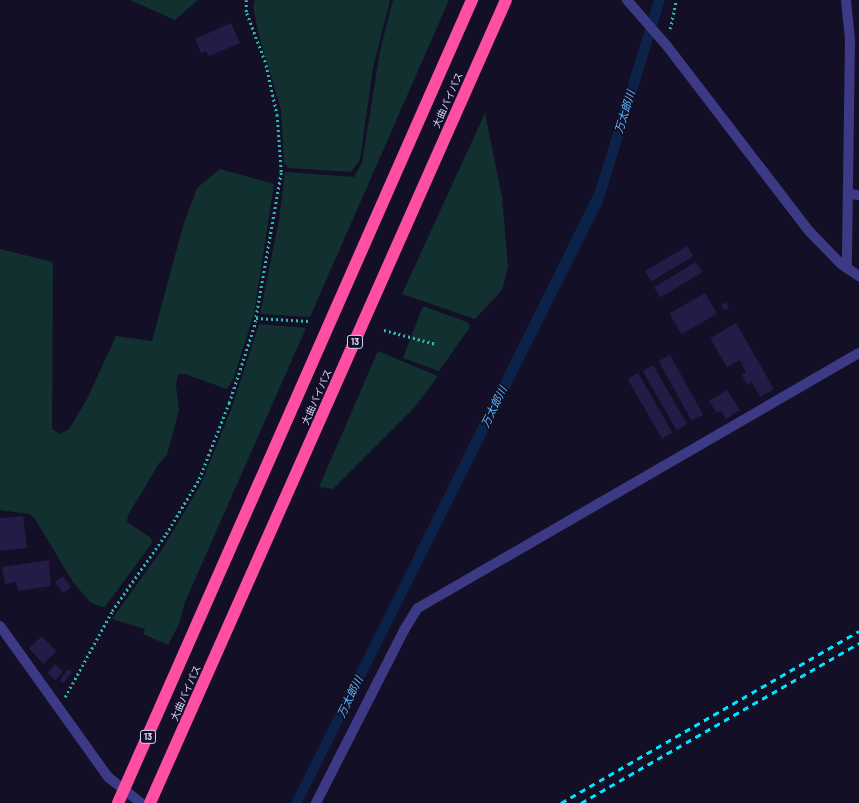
<!DOCTYPE html>
<html>
<head>
<meta charset="utf-8">
<style>
	body { margin:0 }
	#map { position:relative; width:859px; height:803px; overflow:hidden; background:#130f26; font-family:Barlow,"Noto Sans JP",sans-serif }
	div>[style] { position:absolute }
	.green>* { inset:0; background:#12302f }
	.water>* { inset:0; background:#0c2248 }
	.building>* { inset:0; background:#241b47; transform-origin:0 0 }
	.path>* { height:2.5px; margin-top:-1.25px; transform-origin:0; background:repeating-linear-gradient(90deg,#2fb8b0 0 2px,transparent 0 5px) }
	.street>* { height:10px; margin:-5px; padding:0 5px; transform-origin:5px; border-radius:5px; background:#3d3a85 }
	.highway>* { height:12px; margin:-6px; padding:0 6px; transform-origin:6px; border-radius:6px; background:#ff4fa3 }
	.rail>* { height:3px; margin-top:-1.5px; transform-origin:0; background:repeating-linear-gradient(90deg,#00e5ff 0 6px,transparent 0 11px) }
	span { translate:-50% -50%; white-space:nowrap; text-align:center; line-height:1.15; -webkit-text-stroke:3.5px #130f26; paint-order:stroke }
	.shield-label span { padding:1px 3px; background:#130f26; border:1px solid; border-radius:3px; -webkit-text-stroke-width:0 }
	.shield-label { font-size:9px; color:#d9d4ff; font-weight:700 }
	.street-label { font-size:10px; color:#d9d4ff }
	.water-label { font-size:11px; color:#62b6ff; font-style:italic }
</style>
</head>
<body>
<div id="map">
	<div class="green">
		<i style="clip-path:polygon(130px 0,198px 0,175px 20px)"></i>
		<i style="clip-path:polygon(255px 0,390px 0,373px 68px,360px 160px,351px 172px,288px 168px,284px 162px,281px 110px,258px 32px,253px 5px)"></i>
		<i style="clip-path:polygon(393px 0,449px 0,310px 317px,260px 314px,279px 220px,285px 172px,354px 177px,362px 163px,380px 51px)"></i>
		<i style="clip-path:polygon(485px 113px,502px 197px,508px 267px,502px 290px,475px 319px,402px 294px)"></i>
		<i style="clip-path:polygon(220px 169px,274px 184px,254px 314px,233px 380px,227px 389px,185px 374px,178px 374px,176px 385px,179px 410px,167px 455px,160px 462px,128px 515px,127px 522px,151px 538px,152px 543px,105px 607px,101px 607px,90px 602px,73px 582px,35px 519px,29px 514px,0 510px,0 249px,53px 262px,52px 429px,60px 434px,69px 429px,87px 399px,116px 336px,152px 341px,183px 226px,197px 188px)"></i>
		<i style="clip-path:polygon(423px 306px,467px 322px,470px 327px,439px 371px,403px 358px)"></i>
		<i style="clip-path:polygon(259px 324px,306px 328px,185px 602px,179px 624px,168px 645px,143px 634px,145px 629px,112px 619px,163px 548px,201px 484px,232px 407px)"></i>
		<i style="clip-path:polygon(378px 351px,438px 376px,414px 408px,333px 489px,319px 487px)"></i>
	</div>
	<div class="water">
		<i style="clip-path:polygon(654px 0,665px 0,603px 202px,302px 803px,291px 803px,595px 191px)"></i>
	</div>
	<div class="building">
		<i style="clip-path:polygon(231px 23px,240px 43px,209px 56px,206px 51px,201px 53px,195px 39px)"></i>
		<i style="left:687px;top:246px;width:12px;height:49px;rotate:59deg"></i>
		<i style="left:696px;top:262px;width:12px;height:49px;rotate:59deg"></i>
		<i style="left:705px;top:293px;width:24px;height:41px;rotate:60deg"></i>
		<i style="left:726px;top:302px;width:6px;height:6px;rotate:59deg"></i>
		<i style="clip-path:polygon(736px 323px,774px 389px,760px 397px,752px 382px,747px 385px,742px 375px,746px 372px,740px 360px,727px 367px,710px 338px)"></i>
		<i style="left:670px;top:355px;width:68px;height:13px;rotate:61deg"></i>
		<i style="left:653px;top:365px;width:68px;height:12px;rotate:60deg"></i>
		<i style="left:638px;top:373px;width:69px;height:12px;rotate:60deg"></i>
		<i style="clip-path:polygon(727px 390px,740px 410px,726px 419px,721px 411px,717px 413px,709px 401px)"></i>
		<i style="clip-path:polygon(23px 516px,27px 548px,0 551px,0 518px)"></i>
		<i style="clip-path:polygon(49px 560px,51px 586px,18px 591px,16px 582px,5px 584px,2px 567px)"></i>
		<i style="left:63px;top:576px;width:14px;height:10px;rotate:54deg"></i>
		<i style="left:42px;top:636px;width:21px;height:18px;rotate:47deg"></i>
		<i style="left:55px;top:664px;width:11px;height:12px;rotate:41deg"></i>
		<i style="left:68px;top:669px;width:5px;height:14px;rotate:37deg"></i>
	</div>
	<div class="path">
		<i style="left:670px;top:29px;width:30px;rotate:-78deg"></i>
		<i style="left:256px;top:318px;width:53px;rotate:3.2deg"></i>
		<i style="left:384px;top:330px;width:54px;rotate:15.1deg"></i>
		<i style="left:65px;top:697px;width:98px;rotate:-61.3deg"></i>
		<i style="left:112px;top:611px;width:94px;rotate:-55deg"></i>
		<i style="left:166px;top:534px;width:64px;rotate:-59deg"></i>
		<i style="left:199px;top:479px;width:82px;rotate:-68.5deg"></i>
		<i style="left:229px;top:403px;width:80px;rotate:-71.8deg"></i>
		<i style="left:254px;top:327px;width:157px;rotate:-80.1deg"></i>
		<i style="left:281px;top:172px;width:56px;rotate:-94.1deg"></i>
		<i style="left:277px;top:116px;width:55px;rotate:-102.5deg"></i>
		<i style="left:265px;top:62px;width:53px;rotate:-110.8deg"></i>
		<i style="left:246px;top:12px;width:12px;rotate:-90deg"></i>
	</div>
	<div class="street">
		<i style="left:627px;top:0;width:61px;rotate:49deg"></i>
		<i style="left:667px;top:46px;width:233px;rotate:52.5deg"></i>
		<i style="left:809px;top:231px;width:46px;rotate:45.9deg"></i>
		<i style="left:841px;top:264px;width:22px;rotate:34deg"></i>
		<i style="left:846px;top:0;width:40px;rotate:84.3deg"></i>
		<i style="left:850px;top:40px;width:228px;rotate:90.8deg"></i>
		<i style="left:848px;top:194px;width:11px;rotate:5deg"></i>
		<i style="left:0;top:626px;width:186px;rotate:54.4deg"></i>
		<i style="left:108px;top:777px;width:42px;rotate:38.2deg"></i>
		<i style="left:316px;top:803px;width:194px;rotate:-63deg"></i>
		<i style="left:404px;top:630px;width:26px;rotate:-58deg"></i>
		<i style="left:418px;top:608px;width:509px;rotate:-30.04deg"></i>
	</div>
	<div class="highway">
		<i style="left:118px;top:803px;width:878px;rotate:-66.21deg"></i>
		<i style="left:150px;top:803px;width:878px;rotate:-66.09deg"></i>
	</div>
	<div class="rail">
		<i style="left:561px;top:803px;width:344px;rotate:-30deg"></i>
		<i style="left:581px;top:803px;width:321px;rotate:-29.9deg"></i>
	</div>
	<div class="shield-label">
		<span style="left:355px;top:342px">13</span>
		<span style="left:148px;top:737px">13</span>
	</div>
	<div class="street-label">
		<span style="left:448px;top:100px;rotate:-66deg">大曲バイパス</span>
		<span style="left:317px;top:397px;rotate:-66deg">大曲バイパス</span>
		<span style="left:186px;top:693px;rotate:-66deg">大曲バイパス</span>
	</div>
	<div class="water-label">
		<span style="left:625px;top:112px;rotate:-73deg">万太郎川</span>
		<span style="left:494px;top:407px;rotate:-64deg">万太郎川</span>
		<span style="left:350px;top:697px;rotate:-64deg">万太郎川</span>
	</div>
</div>
</body>
</html>
